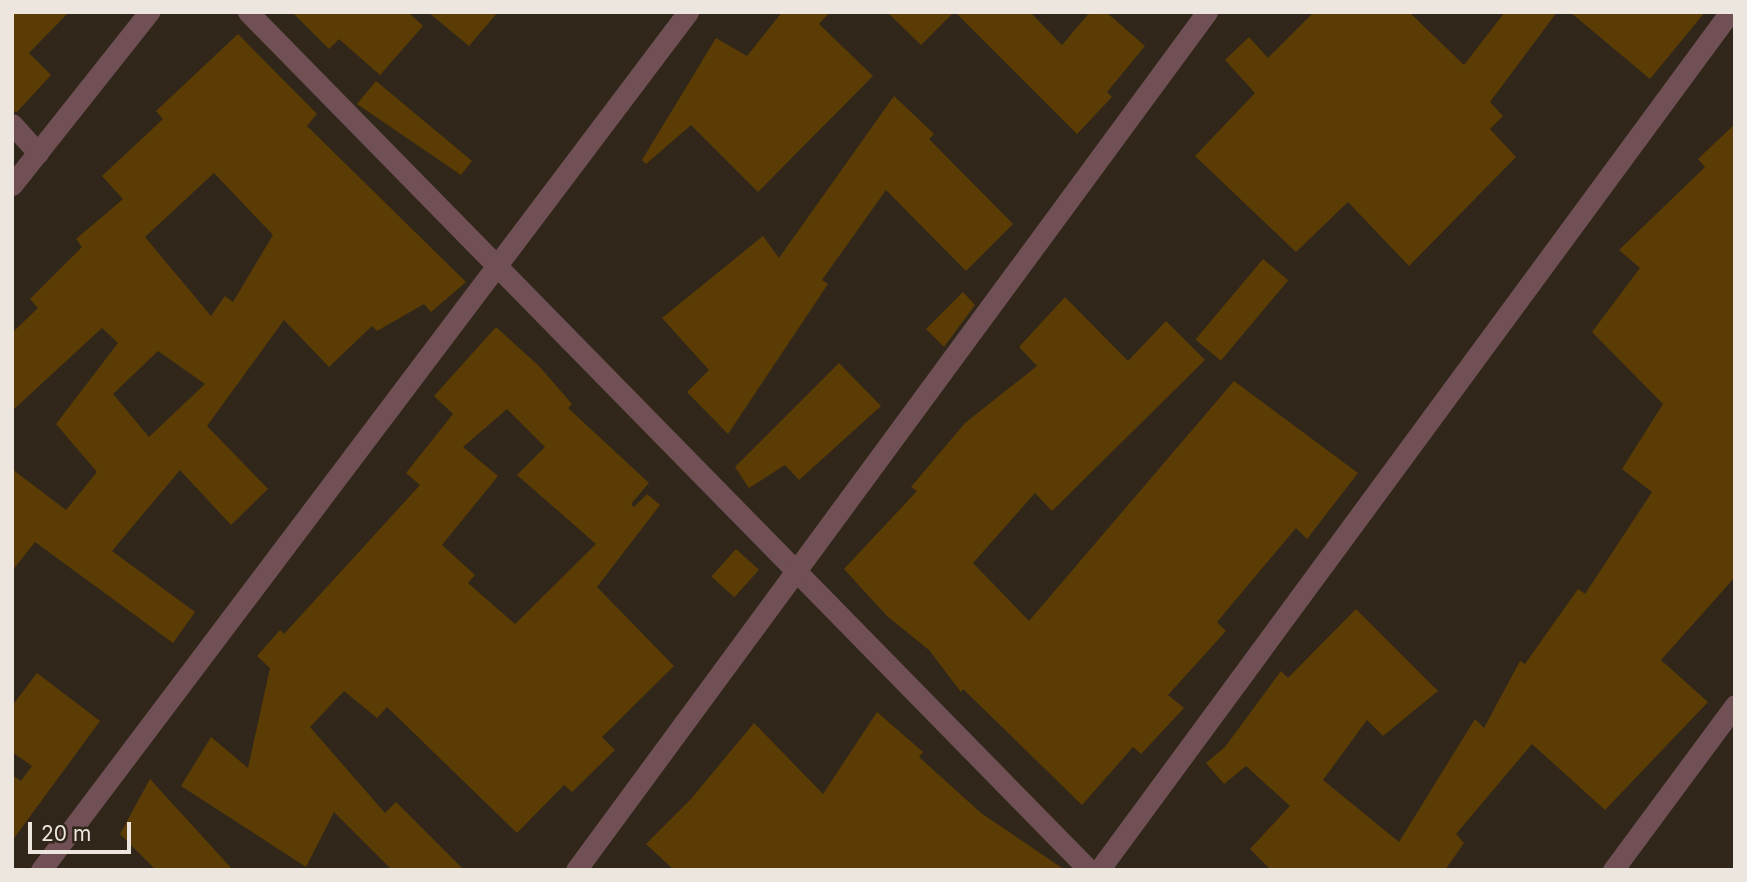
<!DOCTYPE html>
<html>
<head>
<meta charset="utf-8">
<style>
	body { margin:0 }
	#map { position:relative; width:1747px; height:882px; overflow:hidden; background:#30271a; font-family:Inter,sans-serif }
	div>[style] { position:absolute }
	.building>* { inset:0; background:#5b3c05; transform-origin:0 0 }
	.street>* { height:21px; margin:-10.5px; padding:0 10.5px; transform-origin:10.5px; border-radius:10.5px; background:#705055 }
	span { translate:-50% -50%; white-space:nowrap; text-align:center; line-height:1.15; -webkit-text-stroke:5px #30271a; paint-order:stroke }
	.frame { position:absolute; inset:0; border:14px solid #ede6de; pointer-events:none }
	.scale { position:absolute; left:28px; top:822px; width:103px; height:32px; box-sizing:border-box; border:4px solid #ede6de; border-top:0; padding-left:9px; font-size:21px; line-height:24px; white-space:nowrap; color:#ede6de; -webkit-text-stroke:5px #30271a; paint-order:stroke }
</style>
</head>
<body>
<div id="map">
	<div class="building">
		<i style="clip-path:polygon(12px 12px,69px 12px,29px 53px,51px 75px,17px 112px,12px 111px)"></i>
		<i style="clip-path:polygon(292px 12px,408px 12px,423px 26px,380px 75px,339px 39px,329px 49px)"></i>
		<i style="clip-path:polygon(428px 12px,498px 12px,469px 46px)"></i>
		<i style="clip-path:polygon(782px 12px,830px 12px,819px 24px,873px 76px,758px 192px,691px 125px,646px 164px,642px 160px,716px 38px,747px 56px)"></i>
		<i style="clip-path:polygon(887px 12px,954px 12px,921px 45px)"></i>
		<i style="clip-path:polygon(955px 12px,1030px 12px,1062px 45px,1090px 12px,1106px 12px,1145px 46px,1107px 92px,1112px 97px,1077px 134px)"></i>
		<i style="clip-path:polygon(1314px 12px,1409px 12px,1464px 65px,1505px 12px,1557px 12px,1490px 102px,1503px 116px,1490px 129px,1516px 157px,1409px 266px,1348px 202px,1296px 252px,1195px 156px,1255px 93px,1225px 60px,1249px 37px,1268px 58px)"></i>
		<i style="clip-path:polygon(1570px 12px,1705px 12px,1650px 79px)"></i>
		<i style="clip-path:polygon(evenodd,238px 34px,317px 114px,307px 126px,466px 282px,431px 312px,424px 304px,377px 331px,372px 326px,329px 367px,284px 320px,207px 426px,268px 489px,231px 525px,180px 470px,112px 551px,195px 612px,173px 643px,35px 542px,12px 571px,12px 469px,66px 510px,97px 472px,56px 424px,118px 343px,102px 328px,12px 411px,12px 333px,38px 308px,30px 299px,82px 247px,76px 239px,123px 199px,102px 176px,163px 119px,156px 111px,238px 34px,214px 173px,273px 235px,233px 302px,225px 296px,211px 316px,145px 237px,214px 173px,238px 34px,158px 351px,205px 384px,149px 437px,113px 394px,158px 351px)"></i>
		<i style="clip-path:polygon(376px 81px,472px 161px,461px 175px,357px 104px)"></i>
		<i style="clip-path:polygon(894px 96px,934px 134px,929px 139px,1013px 224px,966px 271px,886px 190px,822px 280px,828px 284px,728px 434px,687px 392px,709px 370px,662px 318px,763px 236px,779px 258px)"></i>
		<i style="clip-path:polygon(1735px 124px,1735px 577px,1661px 660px,1708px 702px,1605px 810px,1532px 744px,1456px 834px,1464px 843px,1445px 870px,1271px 870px,1250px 849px,1290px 806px,1246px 766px,1224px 784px,1206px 763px,1225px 747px,1281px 671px,1288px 678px,1356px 609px,1438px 691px,1383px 736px,1367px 720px,1323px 780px,1399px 842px,1475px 719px,1484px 728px,1520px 661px,1525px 664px,1578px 589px,1585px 594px,1652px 492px,1622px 469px,1663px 404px,1592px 332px,1640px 268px,1619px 250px,1705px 167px,1698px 159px)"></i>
		<i style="left:1263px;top:259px;width:33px;height:105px;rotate:40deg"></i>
		<i style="clip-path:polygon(963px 292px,975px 305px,944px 347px,926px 329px)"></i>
		<i style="clip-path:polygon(1065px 297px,1128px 361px,1166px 321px,1205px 360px,1052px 511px,1035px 493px,973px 563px,1029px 621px,1234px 381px,1358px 473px,1307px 539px,1296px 528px,1217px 622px,1226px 631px,1168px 695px,1184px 708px,1141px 754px,1133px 747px,1082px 805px,963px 689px,961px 692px,929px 650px,887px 616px,844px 569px,917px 491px,911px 487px,965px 423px,1037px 366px,1019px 347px)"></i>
		<i style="clip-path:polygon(evenodd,496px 327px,539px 366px,572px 404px,568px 408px,649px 483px,631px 504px,634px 507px,647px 494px,660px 505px,597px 587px,674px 666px,602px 737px,615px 750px,572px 792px,564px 785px,517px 833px,387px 707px,377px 718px,344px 691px,310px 727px,385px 813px,396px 802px,464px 870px,392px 870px,334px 812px,306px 867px,181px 786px,211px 737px,248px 768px,270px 668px,257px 656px,280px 630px,284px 634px,420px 485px,406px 473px,453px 414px,434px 396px,496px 327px,507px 409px,545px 447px,517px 475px,596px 544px,515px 624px,468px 583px,475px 575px,442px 545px,498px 476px,463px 447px,507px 409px)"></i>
		<i style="clip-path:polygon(839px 363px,881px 406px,799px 480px,785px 465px,749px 488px,735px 467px)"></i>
		<i style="left:736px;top:549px;width:31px;height:37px;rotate:42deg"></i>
		<i style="clip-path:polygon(37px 673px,100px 721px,12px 841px,12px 775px,21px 781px,32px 766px,12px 752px,12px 706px)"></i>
		<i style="clip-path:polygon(877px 712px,923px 752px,919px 757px,981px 813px,1065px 870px,674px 870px,646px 844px,691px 799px,754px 723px,823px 794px)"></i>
		<i style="clip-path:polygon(150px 779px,233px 870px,156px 870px,120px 834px)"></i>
	</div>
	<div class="street">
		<i style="left:248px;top:12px;width:1201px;rotate:45.57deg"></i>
		<i style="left:12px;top:124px;width:39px;rotate:48deg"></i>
		<i style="left:12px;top:185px;width:221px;rotate:-51.6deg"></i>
		<i style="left:41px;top:870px;width:1075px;rotate:-52.98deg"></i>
		<i style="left:576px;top:870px;width:1065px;rotate:-53.67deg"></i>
		<i style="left:1099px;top:870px;width:1065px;rotate:-53.67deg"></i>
		<i style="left:1613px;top:870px;width:205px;rotate:-53.5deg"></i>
	</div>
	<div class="frame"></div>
	<div class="scale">20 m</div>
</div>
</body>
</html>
